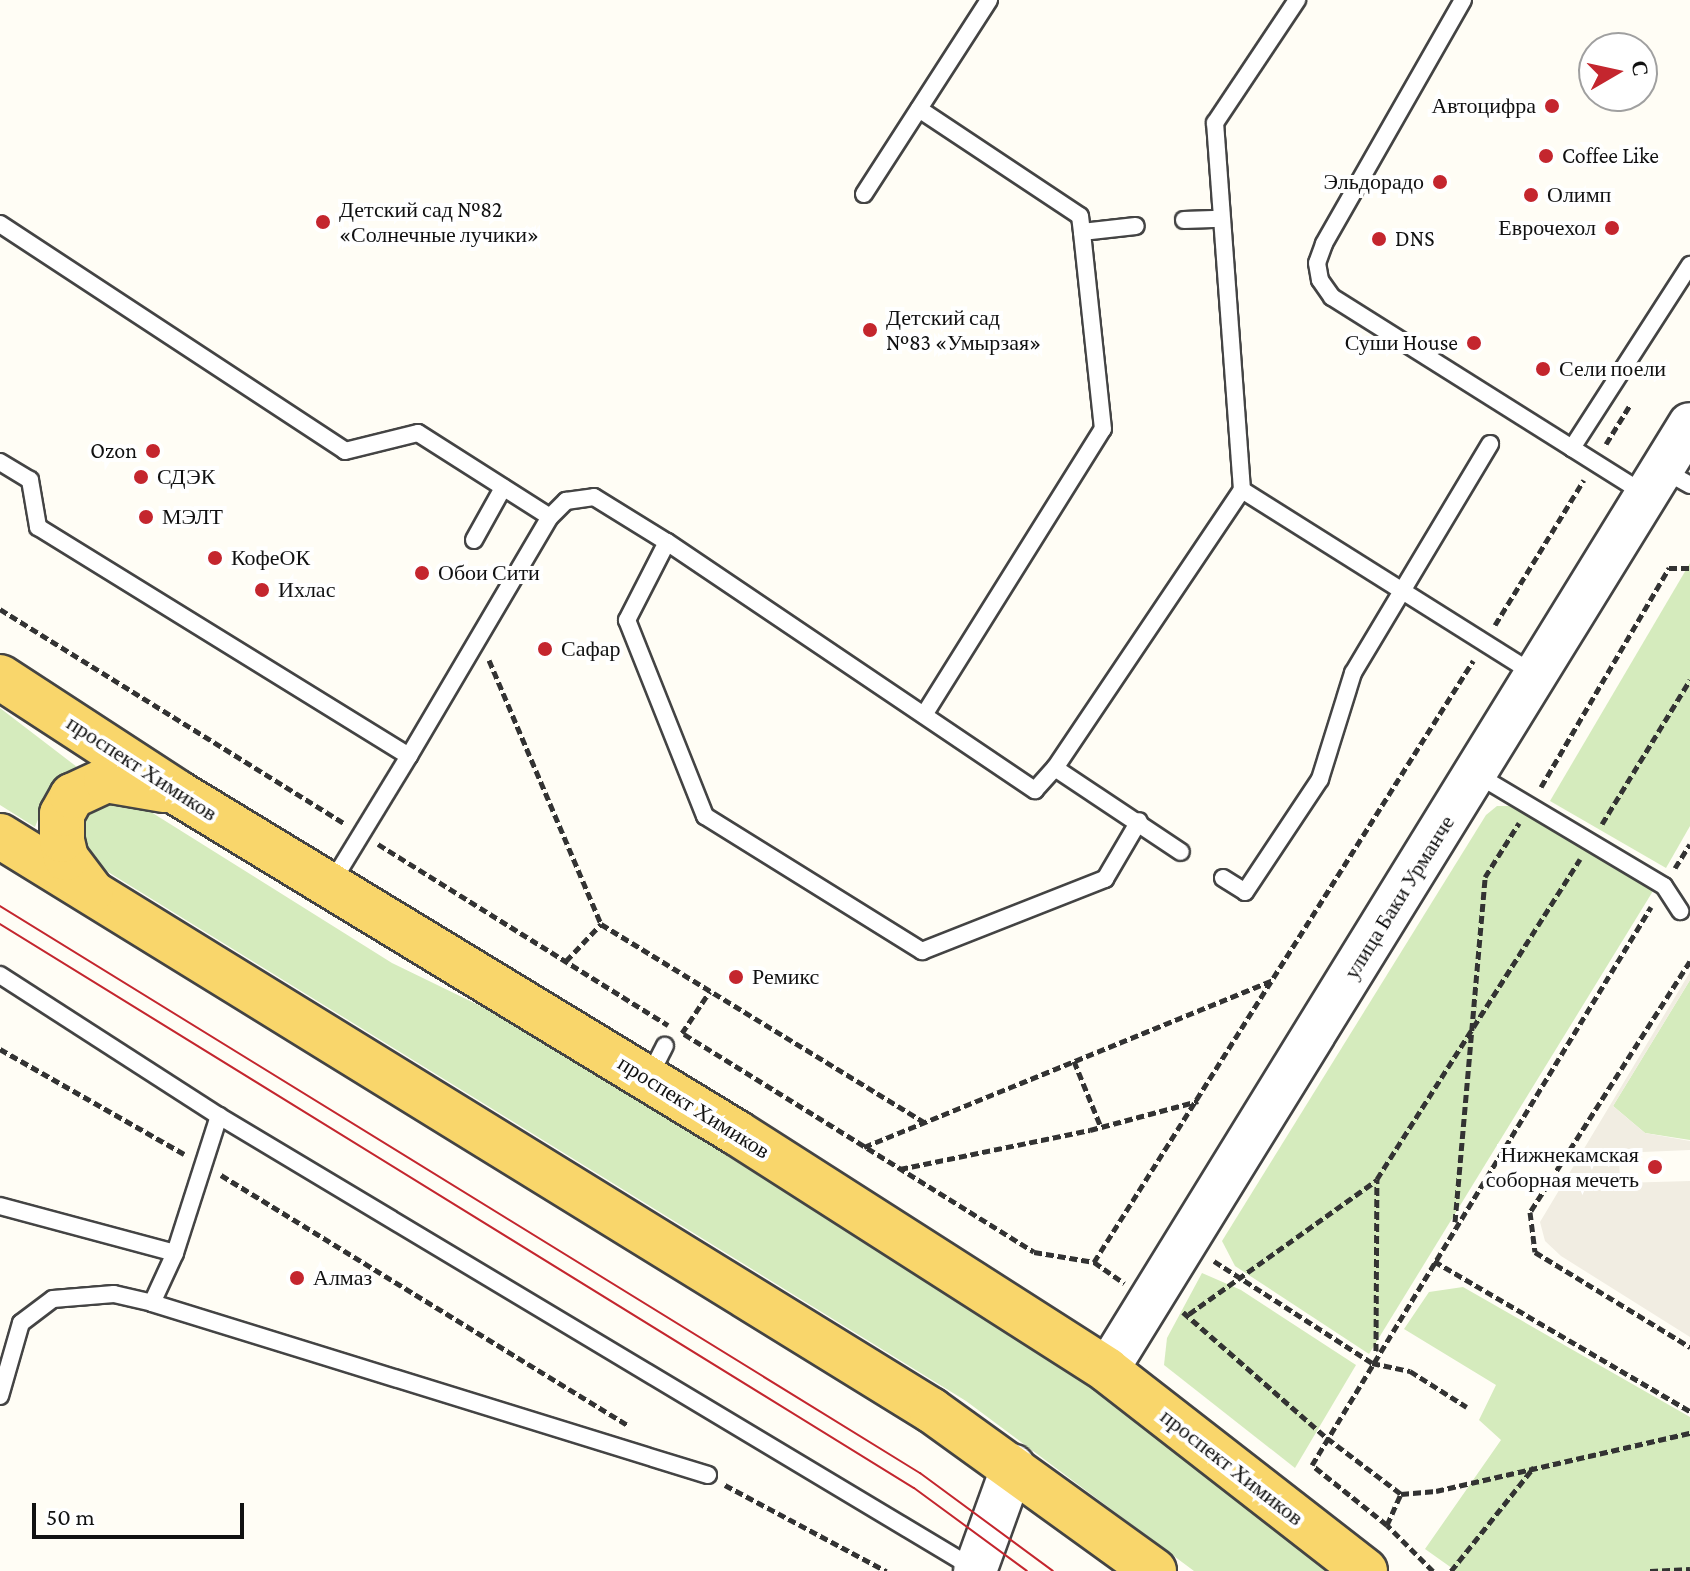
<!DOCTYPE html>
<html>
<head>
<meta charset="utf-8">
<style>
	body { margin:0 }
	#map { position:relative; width:1690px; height:1571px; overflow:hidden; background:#fffdf5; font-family:"Crimson Pro",serif }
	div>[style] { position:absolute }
	.green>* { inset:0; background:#d5ebbd }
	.plaza>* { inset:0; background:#f1ede2 }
	.path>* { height:5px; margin-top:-2.5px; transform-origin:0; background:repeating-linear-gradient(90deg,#333 0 8px,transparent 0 12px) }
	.roads { filter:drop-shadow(2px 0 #444) drop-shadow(-2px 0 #444) drop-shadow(0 2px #444) drop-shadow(0 -2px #444) }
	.service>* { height:16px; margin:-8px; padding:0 8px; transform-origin:8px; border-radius:8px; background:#fff }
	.tertiary>* { height:42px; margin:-21px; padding:0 21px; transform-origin:21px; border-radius:21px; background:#fff }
	.primary>* { height:44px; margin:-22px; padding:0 22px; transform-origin:22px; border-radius:22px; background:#f9d66b }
	.tram>* { height:2px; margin:-1px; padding:0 1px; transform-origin:1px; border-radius:1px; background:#c4262e }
	.dots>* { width:22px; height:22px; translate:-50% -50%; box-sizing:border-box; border:4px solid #fff; border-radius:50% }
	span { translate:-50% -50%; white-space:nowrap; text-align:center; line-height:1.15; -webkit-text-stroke:8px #fff; paint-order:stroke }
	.poi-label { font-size:22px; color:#111 }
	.right { translate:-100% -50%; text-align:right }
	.left { translate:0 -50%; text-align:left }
	.street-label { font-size:22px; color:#111 }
	.north { position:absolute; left:1578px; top:32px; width:80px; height:80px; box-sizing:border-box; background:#fff; border:2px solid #a0a0a0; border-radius:50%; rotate:81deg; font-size:22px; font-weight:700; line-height:32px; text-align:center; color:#111 }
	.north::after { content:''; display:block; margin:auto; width:28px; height:36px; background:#c4262e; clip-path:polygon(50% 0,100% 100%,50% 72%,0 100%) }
	.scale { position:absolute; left:32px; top:1503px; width:212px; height:36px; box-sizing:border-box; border:4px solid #111; border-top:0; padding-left:10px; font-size:24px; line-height:28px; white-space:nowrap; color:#111; -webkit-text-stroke:6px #fff; paint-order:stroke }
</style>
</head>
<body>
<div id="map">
	<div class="green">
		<i style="clip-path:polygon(1690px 563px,1690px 826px,1666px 868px,1550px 801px)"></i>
		<i style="clip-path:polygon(0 708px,77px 767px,49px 792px,35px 827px,0 805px)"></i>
		<i style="clip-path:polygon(97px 797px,135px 802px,392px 963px,501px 1016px,1044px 1351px,1328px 1571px,1194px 1571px,966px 1401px,87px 859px,79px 817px)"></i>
		<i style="clip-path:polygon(1497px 806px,1519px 806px,1653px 891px,1369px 1354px,1235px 1266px,1222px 1241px,1486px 815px)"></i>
		<i style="clip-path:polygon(1690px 980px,1690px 1140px,1645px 1133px,1613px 1106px)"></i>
		<i style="clip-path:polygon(1202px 1273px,1241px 1290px,1356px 1365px,1295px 1468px,1164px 1365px,1167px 1338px)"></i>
		<i style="clip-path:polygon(1463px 1287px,1690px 1417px,1690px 1571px,1456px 1571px,1425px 1549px,1501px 1440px,1479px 1420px,1496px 1385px,1404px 1329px,1429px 1292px)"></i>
	</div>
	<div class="plaza">
		<i style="clip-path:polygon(1690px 972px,1690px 980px,1613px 1106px,1645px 1133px,1690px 1141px,1690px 1150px,1619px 1153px,1620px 1183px,1690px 1181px,1690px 1337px,1561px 1256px,1545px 1241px,1540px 1222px)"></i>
	</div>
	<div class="path">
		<i style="left:1606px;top:444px;width:46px;rotate:-58.4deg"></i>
		<i style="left:0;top:609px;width:407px;rotate:31.9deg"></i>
		<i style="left:1495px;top:625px;width:170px;rotate:-58.5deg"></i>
		<i style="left:489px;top:660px;width:287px;rotate:67deg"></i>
		<i style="left:601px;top:924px;width:379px;rotate:31.5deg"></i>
		<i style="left:1541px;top:787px;width:254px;rotate:-59.7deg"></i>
		<i style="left:1669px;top:568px;width:21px"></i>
		<i style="left:1602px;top:824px;width:169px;rotate:-58.6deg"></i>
		<i style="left:378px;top:844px;width:342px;rotate:32deg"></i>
		<i style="left:1675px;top:868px;width:28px;rotate:-58deg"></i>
		<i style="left:566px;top:961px;width:51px;rotate:-46.6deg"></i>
		<i style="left:1690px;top:961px;width:298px;rotate:122.5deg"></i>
		<i style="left:1530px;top:1212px;width:40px;rotate:82.9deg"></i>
		<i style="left:1535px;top:1252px;width:182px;rotate:31.5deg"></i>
		<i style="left:682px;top:1033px;width:50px;rotate:-56.3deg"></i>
		<i style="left:684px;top:1034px;width:412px;rotate:31.9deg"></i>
		<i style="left:1034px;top:1252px;width:61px;rotate:9.5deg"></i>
		<i style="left:1094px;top:1262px;width:37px;rotate:35deg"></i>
		<i style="left:0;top:1049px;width:212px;rotate:29.7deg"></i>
		<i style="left:1074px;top:1061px;width:71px;rotate:67.8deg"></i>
		<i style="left:864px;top:1147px;width:442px;rotate:-22.2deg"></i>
		<i style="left:900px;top:1169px;width:194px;rotate:-11.6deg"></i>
		<i style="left:1090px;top:1130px;width:112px;rotate:-15deg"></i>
		<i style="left:221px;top:1175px;width:478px;rotate:31.6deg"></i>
		<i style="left:1455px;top:1222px;width:346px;rotate:-85deg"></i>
		<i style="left:1485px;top:877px;width:64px;rotate:-57.8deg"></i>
		<i style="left:1214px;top:1261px;width:188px;rotate:32.8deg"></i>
		<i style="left:1372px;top:1363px;width:39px;rotate:12deg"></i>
		<i style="left:1410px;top:1371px;width:67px;rotate:32.3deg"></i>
		<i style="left:1434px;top:1261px;width:297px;rotate:30.4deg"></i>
		<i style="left:1094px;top:1262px;width:711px;rotate:-57.76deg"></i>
		<i style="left:1183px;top:1312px;width:191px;rotate:41.2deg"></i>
		<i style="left:1327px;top:1438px;width:93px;rotate:37.1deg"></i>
		<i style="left:1189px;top:1314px;width:231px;rotate:-35.5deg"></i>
		<i style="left:1376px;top:1351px;width:172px;rotate:-89.7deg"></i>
		<i style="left:1377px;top:1179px;width:379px;rotate:-57.6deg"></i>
		<i style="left:725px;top:1485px;width:183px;rotate:28.1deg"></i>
		<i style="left:1387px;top:1525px;width:34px;rotate:-66deg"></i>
		<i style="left:1401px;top:1494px;width:35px;rotate:-5deg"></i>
		<i style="left:1436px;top:1491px;width:261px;rotate:-12.9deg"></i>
		<i style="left:1433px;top:1571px;width:65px;rotate:-135deg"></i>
		<i style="left:1387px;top:1525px;width:96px;rotate:-141.3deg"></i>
		<i style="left:1312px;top:1465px;width:653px;rotate:-58.72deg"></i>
		<i style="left:1451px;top:1571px;width:133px;rotate:-51.4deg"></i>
		<i style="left:1650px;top:1571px;width:40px;rotate:-2.9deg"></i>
	</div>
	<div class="roads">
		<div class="service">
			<i style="left:1463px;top:0;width:281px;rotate:119.7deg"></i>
			<i style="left:1324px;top:244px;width:20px;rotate:110deg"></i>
			<i style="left:1317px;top:263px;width:17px;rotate:80deg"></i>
			<i style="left:1320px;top:280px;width:21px;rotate:55deg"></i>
			<i style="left:1332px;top:297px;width:284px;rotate:32.2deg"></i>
			<i style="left:919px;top:109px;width:193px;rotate:33.6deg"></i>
			<i style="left:1080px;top:216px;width:16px;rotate:83deg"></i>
			<i style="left:864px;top:194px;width:231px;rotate:-57.2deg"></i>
			<i style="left:1184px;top:220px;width:36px;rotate:-2deg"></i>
			<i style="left:0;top:224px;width:413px;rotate:33.3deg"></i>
			<i style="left:345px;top:451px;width:75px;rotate:-13.9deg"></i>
			<i style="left:418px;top:433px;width:156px;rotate:32.5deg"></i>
			<i style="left:0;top:462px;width:35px;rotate:31deg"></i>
			<i style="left:30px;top:480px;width:48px;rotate:80.3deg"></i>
			<i style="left:38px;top:527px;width:436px;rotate:31.7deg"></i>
			<i style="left:409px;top:756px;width:150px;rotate:121.4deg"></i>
			<i style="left:1663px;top:470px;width:31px;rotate:29deg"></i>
			<i style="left:1242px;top:490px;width:368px;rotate:-94.2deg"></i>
			<i style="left:1215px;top:123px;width:148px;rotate:-56.3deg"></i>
			<i style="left:1645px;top:494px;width:86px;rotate:-147.8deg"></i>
			<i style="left:1572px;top:448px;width:218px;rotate:-57.2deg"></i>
			<i style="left:474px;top:540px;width:60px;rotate:-60.9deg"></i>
			<i style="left:667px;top:542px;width:444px;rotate:34deg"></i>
			<i style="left:1035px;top:790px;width:30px;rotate:-48deg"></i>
			<i style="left:1055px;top:768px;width:335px;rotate:-56.1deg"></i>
			<i style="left:1242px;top:490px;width:345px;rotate:32.2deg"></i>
			<i style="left:924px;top:715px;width:337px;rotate:-58deg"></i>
			<i style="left:1103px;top:429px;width:198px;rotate:-96.1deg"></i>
			<i style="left:1082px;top:232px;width:54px;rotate:-6.3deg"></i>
			<i style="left:409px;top:756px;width:277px;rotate:-59.5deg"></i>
			<i style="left:550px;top:517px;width:23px;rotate:-45deg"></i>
			<i style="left:566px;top:501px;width:28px;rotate:-8deg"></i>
			<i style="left:594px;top:497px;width:86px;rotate:31.7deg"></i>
			<i style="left:667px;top:542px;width:88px;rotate:117.1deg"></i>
			<i style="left:627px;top:620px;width:211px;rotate:68.3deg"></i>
			<i style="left:705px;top:816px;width:256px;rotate:31.9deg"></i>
			<i style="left:922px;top:951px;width:197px;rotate:-21.5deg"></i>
			<i style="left:1105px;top:879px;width:67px;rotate:-59.6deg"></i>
			<i style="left:1055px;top:768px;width:151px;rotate:33.7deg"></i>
			<i style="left:1476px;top:774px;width:219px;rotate:30.8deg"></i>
			<i style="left:1664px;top:886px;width:30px;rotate:57deg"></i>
			<i style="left:1223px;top:878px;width:26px;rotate:32deg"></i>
			<i style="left:1245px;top:892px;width:136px;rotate:-56.4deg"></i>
			<i style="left:1320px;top:779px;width:111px;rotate:-72.7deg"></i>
			<i style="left:1353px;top:673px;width:267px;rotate:-59.1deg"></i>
			<i style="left:0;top:975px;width:260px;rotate:32.8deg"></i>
			<i style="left:219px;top:1116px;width:881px;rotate:30.93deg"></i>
			<i style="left:649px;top:1077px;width:35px;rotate:-63deg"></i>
			<i style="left:0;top:1206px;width:181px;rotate:15deg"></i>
			<i style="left:152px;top:1303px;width:582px;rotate:17.19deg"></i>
			<i style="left:0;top:1396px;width:76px;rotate:-74deg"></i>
			<i style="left:21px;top:1323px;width:40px;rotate:-37deg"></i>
			<i style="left:53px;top:1299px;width:61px;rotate:-4.7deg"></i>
			<i style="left:114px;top:1294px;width:39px;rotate:13deg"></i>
			<i style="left:152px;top:1303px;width:55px;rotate:-65.3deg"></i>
			<i style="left:175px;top:1253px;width:144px;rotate:-72.2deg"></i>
		</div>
		<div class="tertiary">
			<i style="left:1107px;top:1370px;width:1111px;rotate:-58.36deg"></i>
			<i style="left:975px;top:1571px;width:112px;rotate:-70.1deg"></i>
		</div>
		<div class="primary">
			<i style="left:0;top:677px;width:212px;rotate:33.1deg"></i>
			<i style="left:178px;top:793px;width:654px;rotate:31.31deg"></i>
			<i style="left:737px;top:1133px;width:439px;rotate:32.6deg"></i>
			<i style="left:1107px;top:1370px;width:327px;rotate:37.9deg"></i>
			<i style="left:0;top:836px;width:1094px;rotate:31.66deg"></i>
			<i style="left:931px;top:1410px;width:275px;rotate:35.8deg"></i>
			<i style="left:91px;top:891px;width:41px;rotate:-127.1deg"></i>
			<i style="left:66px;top:858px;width:18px;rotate:-103deg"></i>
			<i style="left:62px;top:840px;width:26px;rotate:-90deg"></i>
			<i style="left:62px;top:814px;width:21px;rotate:-61deg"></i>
			<i style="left:72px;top:796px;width:38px;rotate:-25deg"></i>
			<i style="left:106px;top:780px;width:59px;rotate:9.8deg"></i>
		</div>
	</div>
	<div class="tram">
		<i style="left:0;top:906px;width:1081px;rotate:31.65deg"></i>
		<i style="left:920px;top:1473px;width:165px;rotate:36.4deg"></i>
		<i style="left:0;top:924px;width:1074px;rotate:31.68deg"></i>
		<i style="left:914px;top:1488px;width:140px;rotate:36.3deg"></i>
	</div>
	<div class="dots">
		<i style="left:1552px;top:106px;background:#c4262e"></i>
		<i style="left:1546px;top:156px;background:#c4262e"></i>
		<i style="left:1440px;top:182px;background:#c4262e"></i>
		<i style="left:1531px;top:195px;background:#c4262e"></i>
		<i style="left:323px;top:222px;background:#c4262e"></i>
		<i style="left:1612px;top:228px;background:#c4262e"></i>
		<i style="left:1379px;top:239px;background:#c4262e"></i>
		<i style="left:870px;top:330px;background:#c4262e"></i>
		<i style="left:1474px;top:343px;background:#c4262e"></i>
		<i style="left:1543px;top:369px;background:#c4262e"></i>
		<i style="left:153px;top:451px;background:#c4262e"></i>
		<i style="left:141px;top:477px;background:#c4262e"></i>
		<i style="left:146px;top:517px;background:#c4262e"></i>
		<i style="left:215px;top:558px;background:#c4262e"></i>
		<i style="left:422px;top:573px;background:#c4262e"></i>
		<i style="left:262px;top:590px;background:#c4262e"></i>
		<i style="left:545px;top:649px;background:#c4262e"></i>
		<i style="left:736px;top:977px;background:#c4262e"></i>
		<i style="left:1655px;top:1167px;background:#c4262e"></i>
		<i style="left:297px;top:1278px;background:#c4262e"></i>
	</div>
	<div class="poi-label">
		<span class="right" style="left:1536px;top:106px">Автоцифра</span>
		<span class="left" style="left:1562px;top:156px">Coffee Like</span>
		<span class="right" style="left:1424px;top:182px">Эльдорадо</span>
		<span class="left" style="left:1547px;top:195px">Олимп</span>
		<span class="left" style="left:339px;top:222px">Детский сад №82<br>«Солнечные лучики»</span>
		<span class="right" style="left:1596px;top:228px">Еврочехол</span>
		<span class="left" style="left:1395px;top:239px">DNS</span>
		<span class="left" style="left:886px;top:330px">Детский сад<br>№83 «Умырзая»</span>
		<span class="right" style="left:1458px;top:343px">Суши House</span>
		<span class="left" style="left:1559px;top:369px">Сели поели</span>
		<span class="right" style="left:137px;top:451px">Ozon</span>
		<span class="left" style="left:157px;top:477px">СДЭК</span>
		<span class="left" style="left:162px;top:517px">МЭЛТ</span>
		<span class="left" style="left:231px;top:558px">КофеОК</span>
		<span class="left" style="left:438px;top:573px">Обои Сити</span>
		<span class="left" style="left:278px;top:590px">Ихлас</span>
		<span class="left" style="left:561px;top:649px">Сафар</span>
		<span class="left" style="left:752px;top:977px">Ремикс</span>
		<span class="right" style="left:1639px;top:1167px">Нижнекамская<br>соборная мечеть</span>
		<span class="left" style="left:313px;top:1278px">Алмаз</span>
	</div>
	<div class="street-label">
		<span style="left:142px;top:768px;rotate:33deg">проспект Химиков</span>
		<span style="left:1399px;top:897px;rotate:-58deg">улица Баки Урманче</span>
		<span style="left:694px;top:1107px;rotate:32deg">проспект Химиков</span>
		<span style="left:1232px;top:1467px;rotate:38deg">проспект Химиков</span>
	</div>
	<div class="north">С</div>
	<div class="scale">50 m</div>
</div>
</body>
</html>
